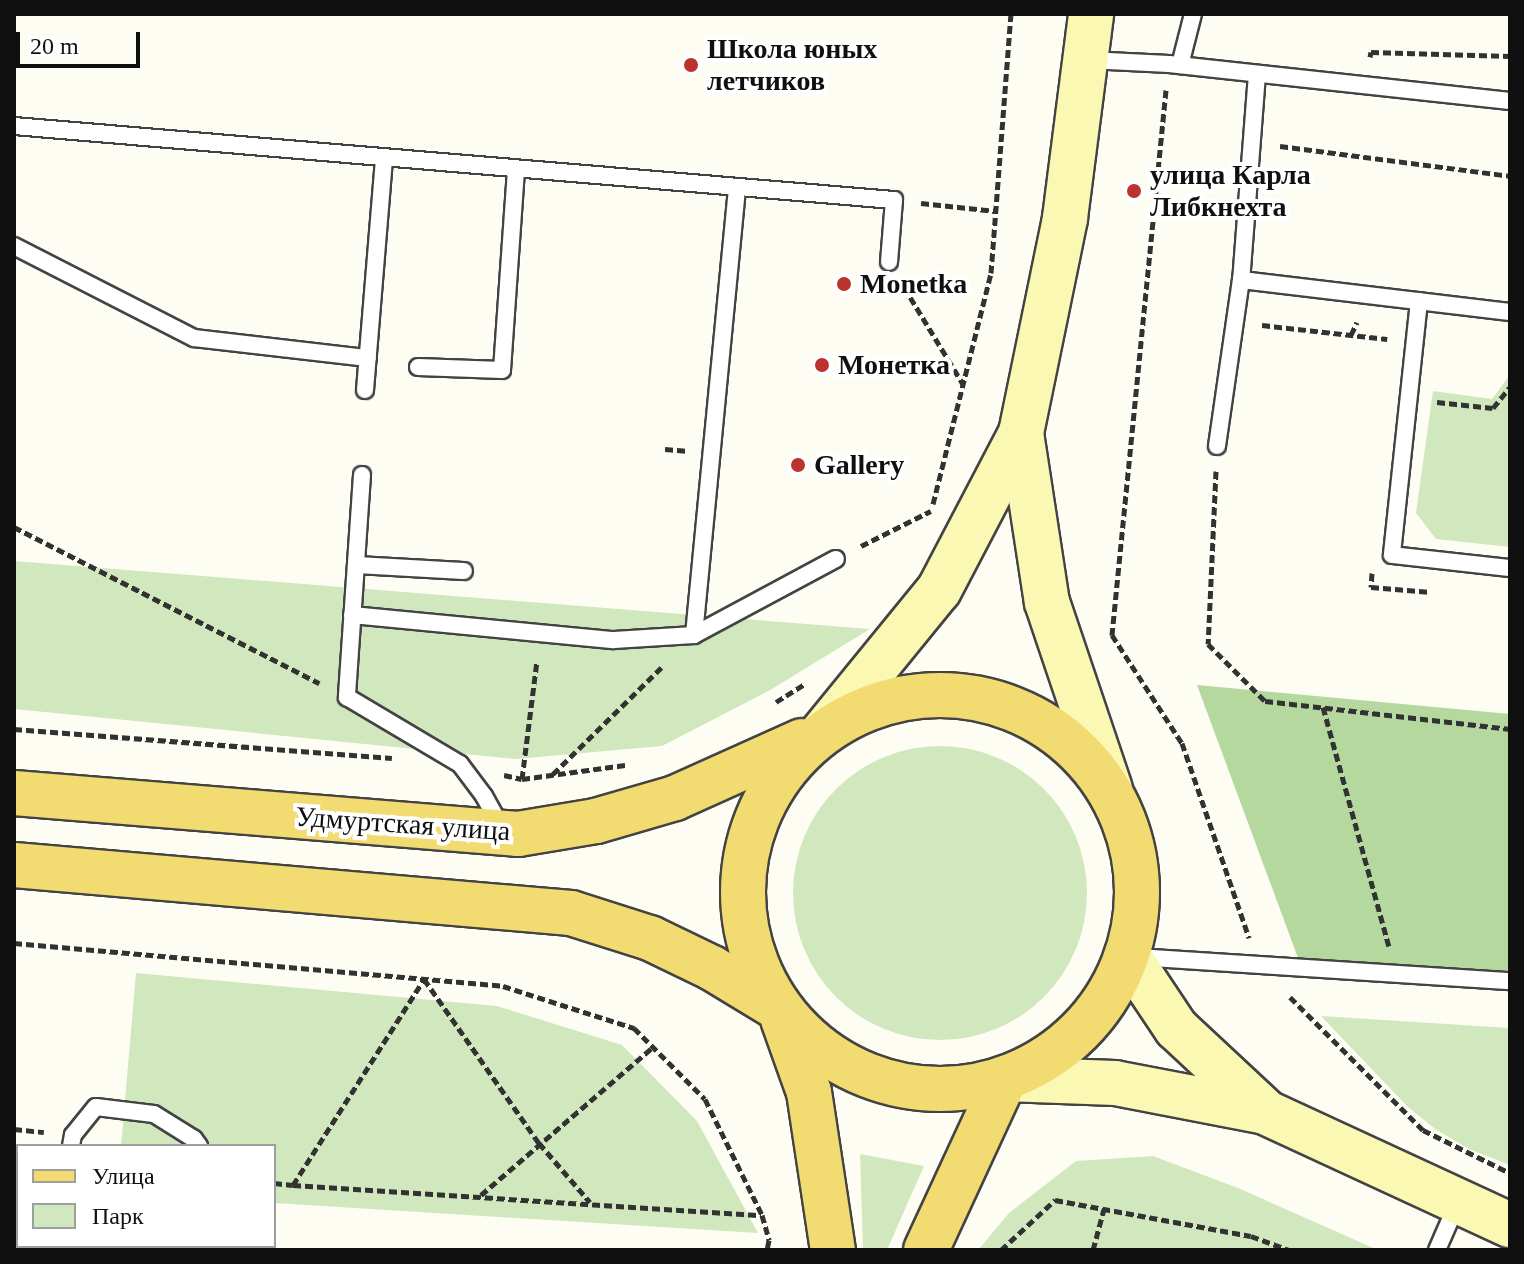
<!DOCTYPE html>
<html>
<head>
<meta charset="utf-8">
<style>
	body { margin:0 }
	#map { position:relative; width:1524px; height:1264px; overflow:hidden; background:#fefdf4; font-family:Georgia,serif }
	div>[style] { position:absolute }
	.green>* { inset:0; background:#d1e8be }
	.round { border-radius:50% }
	.forest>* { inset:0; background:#b4d89e }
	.path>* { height:5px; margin-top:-2.5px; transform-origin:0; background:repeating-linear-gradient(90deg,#323232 0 8px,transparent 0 12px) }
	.roads { filter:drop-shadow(2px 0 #434343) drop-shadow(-2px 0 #434343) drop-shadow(0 2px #434343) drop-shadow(0 -2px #434343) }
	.lane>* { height:16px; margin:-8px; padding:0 8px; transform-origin:8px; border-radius:8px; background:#fff }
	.secondary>* { height:44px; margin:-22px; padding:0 22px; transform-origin:22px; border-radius:22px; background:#fbf8b3 }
	.primary>* { height:44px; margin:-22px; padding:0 22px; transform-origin:22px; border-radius:22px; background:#f2dc71 }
	.primary>.ring { margin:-22px; padding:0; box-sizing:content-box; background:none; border:44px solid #f2dc71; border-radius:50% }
	.dots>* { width:22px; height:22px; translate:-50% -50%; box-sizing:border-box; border:4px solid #fff; border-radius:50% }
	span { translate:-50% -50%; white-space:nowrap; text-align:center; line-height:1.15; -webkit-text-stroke:8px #fff; paint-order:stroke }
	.poi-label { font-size:28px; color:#101010; font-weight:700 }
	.left { translate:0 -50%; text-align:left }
	.street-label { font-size:28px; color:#101010 }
	.frame { position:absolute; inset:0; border:16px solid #101010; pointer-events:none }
	.legend { position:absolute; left:16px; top:1144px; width:260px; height:104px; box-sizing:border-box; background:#fff; border:2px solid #9f9f9f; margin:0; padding:10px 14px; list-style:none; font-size:24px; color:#101010 }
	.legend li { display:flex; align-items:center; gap:16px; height:40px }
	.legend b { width:40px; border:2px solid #9f9f9f }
	.scale { position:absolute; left:16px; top:32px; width:124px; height:36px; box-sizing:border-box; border:4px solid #101010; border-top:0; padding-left:10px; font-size:24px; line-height:28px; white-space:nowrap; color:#101010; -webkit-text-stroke:6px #fff; paint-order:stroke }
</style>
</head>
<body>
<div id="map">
	<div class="green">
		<i style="clip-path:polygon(1510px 375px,1510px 547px,1436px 539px,1416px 513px,1433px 391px,1492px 399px)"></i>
		<i style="clip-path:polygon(14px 561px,870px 629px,772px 689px,662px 746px,516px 759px,14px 709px)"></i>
		<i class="round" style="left:793px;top:746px;width:294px;height:294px"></i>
		<i style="clip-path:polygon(136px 973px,497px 1006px,622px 1045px,697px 1121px,758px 1233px,274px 1203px,274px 1146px,121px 1146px)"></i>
		<i style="clip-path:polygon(1321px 1016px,1510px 1028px,1510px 1165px,1469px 1149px,1435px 1129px,1407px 1106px)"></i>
		<i style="clip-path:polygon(860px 1154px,924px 1166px,887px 1250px,863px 1250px)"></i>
		<i style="clip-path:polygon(1153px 1156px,1238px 1188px,1378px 1250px,978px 1250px,1009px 1213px,1076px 1161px)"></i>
	</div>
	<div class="forest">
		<i style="clip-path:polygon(1197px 685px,1510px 714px,1510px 974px,1301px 966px)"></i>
	</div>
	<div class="path">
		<i style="left:1370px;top:57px;width:5px;rotate:-79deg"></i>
		<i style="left:1371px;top:52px;width:139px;rotate:1.6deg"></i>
		<i style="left:1166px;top:90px;width:548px;rotate:95.66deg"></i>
		<i style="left:1112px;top:635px;width:129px;rotate:57.1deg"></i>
		<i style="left:1182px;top:743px;width:206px;rotate:71deg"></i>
		<i style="left:1280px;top:146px;width:232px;rotate:7.4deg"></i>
		<i style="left:921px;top:203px;width:75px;rotate:6.1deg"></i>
		<i style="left:904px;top:287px;width:114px;rotate:58.7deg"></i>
		<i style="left:1262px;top:325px;width:126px;rotate:6.4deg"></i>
		<i style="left:1351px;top:335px;width:14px;rotate:-65deg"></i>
		<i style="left:1437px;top:402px;width:56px;rotate:6.1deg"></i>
		<i style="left:1493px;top:408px;width:27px;rotate:-51deg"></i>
		<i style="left:665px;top:449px;width:21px;rotate:5deg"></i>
		<i style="left:1216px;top:471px;width:173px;rotate:92.6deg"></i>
		<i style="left:1208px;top:644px;width:81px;rotate:45deg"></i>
		<i style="left:1265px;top:701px;width:247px;rotate:6.5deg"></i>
		<i style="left:933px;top:504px;width:238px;rotate:-75.9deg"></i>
		<i style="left:991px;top:273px;width:260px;rotate:-85.6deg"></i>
		<i style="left:14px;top:527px;width:343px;rotate:27.1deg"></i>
		<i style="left:861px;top:546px;width:78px;rotate:-26.6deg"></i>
		<i style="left:1372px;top:573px;width:14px;rotate:94deg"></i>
		<i style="left:1371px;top:587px;width:60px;rotate:4.8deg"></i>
		<i style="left:776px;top:702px;width:34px;rotate:-32deg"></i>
		<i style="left:1323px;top:707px;width:248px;rotate:74.6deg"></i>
		<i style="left:14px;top:729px;width:379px;rotate:4.4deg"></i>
		<i style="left:553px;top:774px;width:154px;rotate:-44.5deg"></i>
		<i style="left:504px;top:775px;width:18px;rotate:13deg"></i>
		<i style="left:522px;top:779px;width:104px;rotate:-7.7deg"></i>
		<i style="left:522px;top:779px;width:119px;rotate:-82.8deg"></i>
		<i style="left:14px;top:943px;width:491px;rotate:5deg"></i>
		<i style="left:503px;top:986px;width:138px;rotate:17.8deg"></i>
		<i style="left:634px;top:1028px;width:100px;rotate:45deg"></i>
		<i style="left:705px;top:1099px;width:129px;rotate:63.8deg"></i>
		<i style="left:762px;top:1215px;width:26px;rotate:74deg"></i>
		<i style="left:769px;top:1240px;width:10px;rotate:101deg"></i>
		<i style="left:1290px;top:997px;width:188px;rotate:45deg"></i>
		<i style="left:1423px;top:1130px;width:97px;rotate:26.3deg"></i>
		<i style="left:14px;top:1129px;width:30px;rotate:6deg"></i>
		<i style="left:274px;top:1183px;width:19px;rotate:6deg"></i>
		<i style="left:293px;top:1185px;width:244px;rotate:-57.5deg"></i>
		<i style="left:424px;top:979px;width:200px;rotate:55deg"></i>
		<i style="left:539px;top:1143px;width:78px;rotate:49.2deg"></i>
		<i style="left:293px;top:1185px;width:469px;rotate:3.7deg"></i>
		<i style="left:481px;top:1195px;width:227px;rotate:-40.7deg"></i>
		<i style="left:1001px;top:1250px;width:74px;rotate:-42.8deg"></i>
		<i style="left:1055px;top:1200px;width:199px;rotate:10.4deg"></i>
		<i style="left:1251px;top:1236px;width:40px;rotate:20.2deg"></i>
		<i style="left:1093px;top:1250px;width:42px;rotate:-75deg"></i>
	</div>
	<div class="roads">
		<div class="lane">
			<i style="left:1088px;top:60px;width:81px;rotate:2.8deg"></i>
			<i style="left:1169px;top:64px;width:343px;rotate:6.2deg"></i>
			<i style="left:1180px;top:65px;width:53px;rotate:-75.7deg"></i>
			<i style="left:1257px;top:74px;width:207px;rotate:94.4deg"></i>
			<i style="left:1241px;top:280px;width:271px;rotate:6.8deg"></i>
			<i style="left:14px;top:126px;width:883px;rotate:4.81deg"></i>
			<i style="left:894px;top:200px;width:62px;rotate:94.6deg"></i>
			<i style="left:14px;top:246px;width:202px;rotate:27.1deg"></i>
			<i style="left:194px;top:338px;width:175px;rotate:6.6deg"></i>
			<i style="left:1419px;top:301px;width:255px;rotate:96.1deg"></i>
			<i style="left:1392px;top:555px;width:119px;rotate:6.3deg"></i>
			<i style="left:418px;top:367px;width:84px;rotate:2deg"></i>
			<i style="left:502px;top:370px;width:201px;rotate:-86deg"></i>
			<i style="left:365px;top:390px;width:233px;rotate:-85.3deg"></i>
			<i style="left:1217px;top:446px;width:168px;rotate:-81.8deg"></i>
			<i style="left:362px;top:475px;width:223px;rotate:93.9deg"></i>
			<i style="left:347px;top:697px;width:131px;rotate:30.7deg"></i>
			<i style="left:460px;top:764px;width:40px;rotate:53deg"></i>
			<i style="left:484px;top:796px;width:38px;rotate:61deg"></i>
			<i style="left:356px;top:565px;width:108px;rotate:3.2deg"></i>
			<i style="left:352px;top:615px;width:263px;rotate:5.5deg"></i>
			<i style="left:614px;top:640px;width:80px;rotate:-3.6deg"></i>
			<i style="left:694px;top:635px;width:161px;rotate:-28.2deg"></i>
			<i style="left:694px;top:635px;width:450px;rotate:-84.5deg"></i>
			<i style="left:1137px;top:957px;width:374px;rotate:3.7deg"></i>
			<i style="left:71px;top:1146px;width:11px;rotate:-80deg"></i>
			<i style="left:73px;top:1135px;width:36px;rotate:-51deg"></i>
			<i style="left:96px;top:1107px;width:58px;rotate:6.9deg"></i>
			<i style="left:154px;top:1114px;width:47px;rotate:32deg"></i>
			<i style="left:194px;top:1139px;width:9px;rotate:54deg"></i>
			<i style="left:61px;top:1250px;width:4px;rotate:-90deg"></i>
			<i style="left:237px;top:1250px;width:4px;rotate:-76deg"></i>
			<i style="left:1437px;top:1250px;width:52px;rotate:-66.4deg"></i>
		</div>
		<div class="secondary">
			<i style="left:1021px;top:433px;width:171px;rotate:81.3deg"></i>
			<i style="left:1047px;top:602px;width:197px;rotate:71.4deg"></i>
			<i style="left:823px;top:732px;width:183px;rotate:-50.8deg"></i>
			<i style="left:939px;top:590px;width:177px;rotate:-62.4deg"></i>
			<i style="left:1021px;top:433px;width:219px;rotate:-78.4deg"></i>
			<i style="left:1065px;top:218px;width:206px;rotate:-82.7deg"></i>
			<i style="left:1128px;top:956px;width:87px;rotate:56.3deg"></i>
			<i style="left:1176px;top:1028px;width:120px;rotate:43deg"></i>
			<i style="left:1005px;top:1079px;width:110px;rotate:2.1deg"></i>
			<i style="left:1115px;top:1083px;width:153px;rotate:10.9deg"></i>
			<i style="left:1265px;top:1112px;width:270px;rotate:24.8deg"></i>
		</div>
		<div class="primary">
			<i class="ring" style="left:743px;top:695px;width:350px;height:350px"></i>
			<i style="left:14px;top:793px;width:506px;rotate:4.65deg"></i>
			<i style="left:518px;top:834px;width:79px;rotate:-9.5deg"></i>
			<i style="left:596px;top:821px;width:82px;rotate:-16.2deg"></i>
			<i style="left:675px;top:798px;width:139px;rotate:-24.2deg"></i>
			<i style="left:14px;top:865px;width:559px;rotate:4.93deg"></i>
			<i style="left:571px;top:913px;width:83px;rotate:17.6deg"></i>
			<i style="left:650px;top:938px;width:69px;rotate:25.8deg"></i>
			<i style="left:712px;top:968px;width:79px;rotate:31.1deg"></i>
			<i style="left:783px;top:1019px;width:77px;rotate:70.4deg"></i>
			<i style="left:809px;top:1092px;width:160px;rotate:81.4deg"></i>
			<i style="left:926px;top:1250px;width:188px;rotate:-65.2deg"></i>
		</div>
	</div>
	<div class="dots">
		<i style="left:691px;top:65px;background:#bb322e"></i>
		<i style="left:1134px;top:191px;background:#bb322e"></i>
		<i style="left:844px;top:284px;background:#bb322e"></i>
		<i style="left:822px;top:365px;background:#bb322e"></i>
		<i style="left:798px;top:465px;background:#bb322e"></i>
	</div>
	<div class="poi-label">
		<span class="left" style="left:707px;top:65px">Школа юных<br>летчиков</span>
		<span class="left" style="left:1150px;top:191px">улица Карла<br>Либкнехта</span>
		<span class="left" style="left:860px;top:284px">Monetka</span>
		<span class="left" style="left:838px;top:365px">Монетка</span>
		<span class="left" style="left:814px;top:465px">Gallery</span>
	</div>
	<div class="street-label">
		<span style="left:403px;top:824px;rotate:4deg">Удмуртская улица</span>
	</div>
	<div class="frame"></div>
	<ul class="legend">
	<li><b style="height:10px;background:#f2dc71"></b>Улица</li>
	<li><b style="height:22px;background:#d1e8be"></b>Парк</li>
	</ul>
	<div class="scale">20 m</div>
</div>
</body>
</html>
